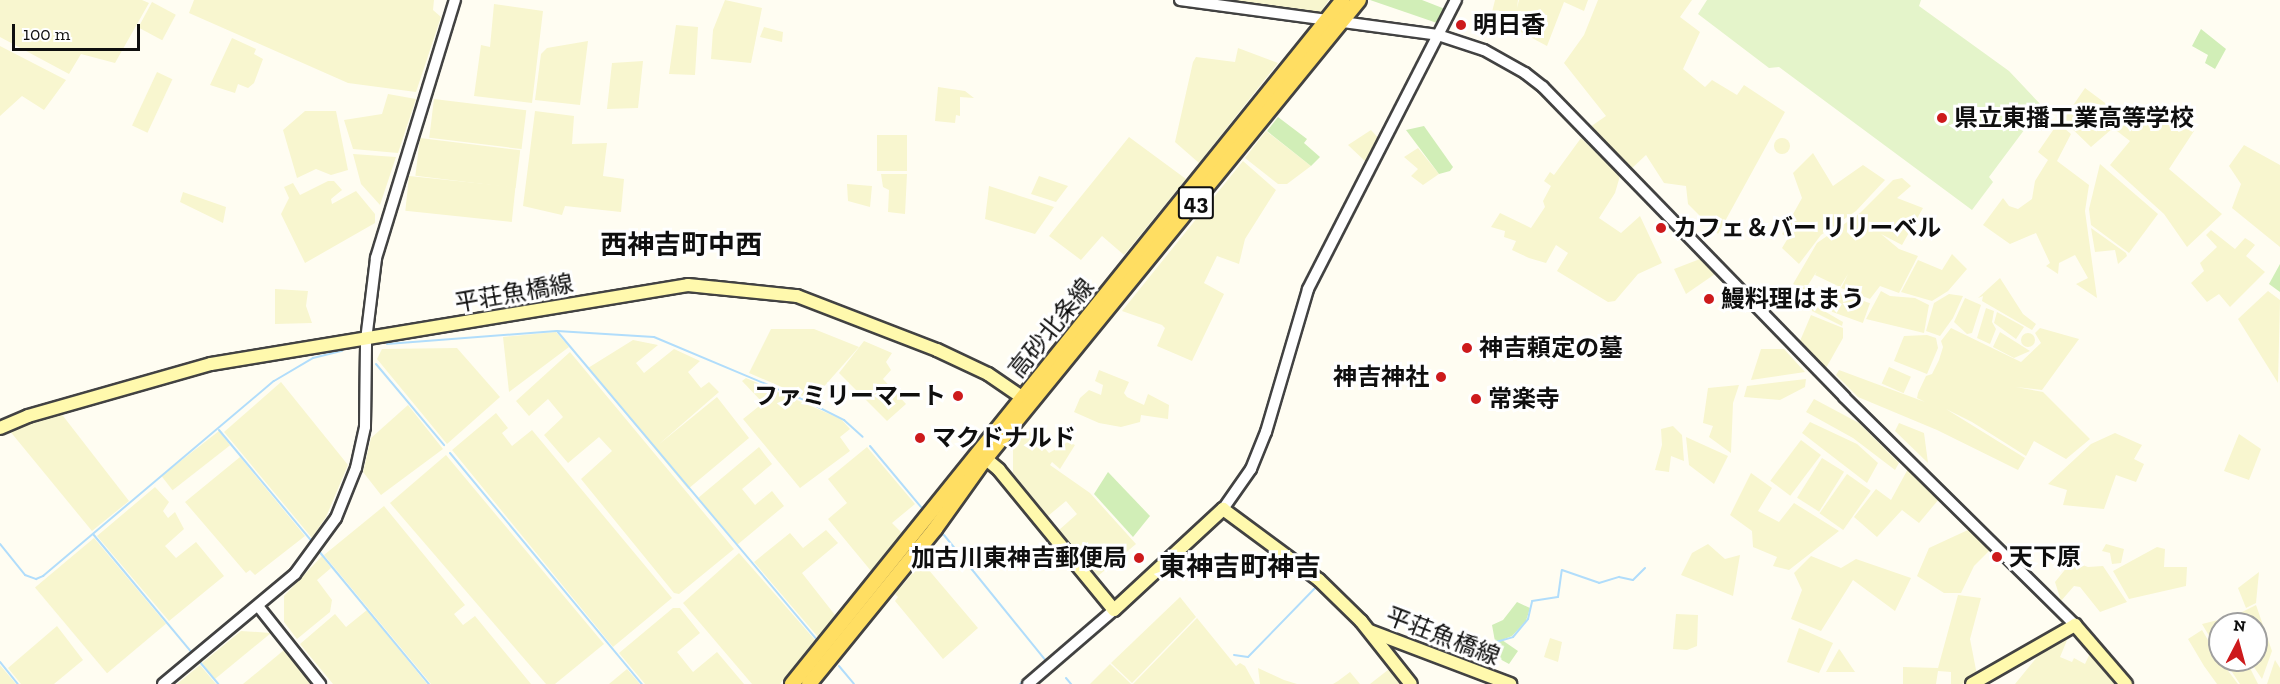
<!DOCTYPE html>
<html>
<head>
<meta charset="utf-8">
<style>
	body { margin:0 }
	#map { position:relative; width:2280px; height:684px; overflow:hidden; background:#fffdf2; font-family:"Zilla Slab","Noto Sans JP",serif }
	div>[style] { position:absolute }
	.farmland>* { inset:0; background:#f8f6cf; transform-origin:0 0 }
	.round { border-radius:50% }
	.green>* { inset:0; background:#d1eeb7 }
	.pitch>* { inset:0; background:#e4f4ca }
	.stream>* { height:2px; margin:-1px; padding:0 1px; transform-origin:1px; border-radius:1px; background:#b1ddfb }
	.roads { filter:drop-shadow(2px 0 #424242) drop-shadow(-2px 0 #424242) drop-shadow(0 2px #424242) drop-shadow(0 -2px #424242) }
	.tertiary>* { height:10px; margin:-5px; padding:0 5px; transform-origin:5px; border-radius:5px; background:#fff }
	.secondary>* { height:12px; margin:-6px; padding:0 6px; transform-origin:6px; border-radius:6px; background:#fff9ad }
	.primary>* { height:14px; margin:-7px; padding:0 7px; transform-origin:7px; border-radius:7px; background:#ffde62 }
	.dots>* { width:16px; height:16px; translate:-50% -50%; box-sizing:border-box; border:3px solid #fff; border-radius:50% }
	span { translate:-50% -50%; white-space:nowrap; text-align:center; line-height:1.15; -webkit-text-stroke:6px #fff; paint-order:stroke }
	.shield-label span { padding:2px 4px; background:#fff; border:2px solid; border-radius:4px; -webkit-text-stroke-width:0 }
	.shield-label { font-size:22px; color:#0f0f0f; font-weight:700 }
	.poi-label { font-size:24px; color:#0f0f0f; font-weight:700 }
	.left { translate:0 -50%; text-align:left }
	.right { translate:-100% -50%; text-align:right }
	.street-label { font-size:24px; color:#0f0f0f }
	.quarter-label { font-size:27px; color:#0f0f0f; font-weight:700 }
	.north { position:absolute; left:2208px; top:612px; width:60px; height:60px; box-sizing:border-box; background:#fff; border:2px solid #9f9f9f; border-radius:50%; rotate:6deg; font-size:16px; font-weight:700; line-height:24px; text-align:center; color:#0f0f0f }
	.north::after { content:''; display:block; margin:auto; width:21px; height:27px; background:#cd1a1c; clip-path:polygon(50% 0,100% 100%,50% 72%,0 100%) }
	.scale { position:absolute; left:12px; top:24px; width:128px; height:27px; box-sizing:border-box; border:3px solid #0f0f0f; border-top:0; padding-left:8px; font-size:18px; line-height:21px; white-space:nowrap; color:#0f0f0f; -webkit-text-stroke:4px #fff; paint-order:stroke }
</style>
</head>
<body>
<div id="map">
	<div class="farmland">
		<i style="clip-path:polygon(0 0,142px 0,149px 3px,115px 63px,81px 54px,69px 74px,0 37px)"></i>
		<i style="clip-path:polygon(194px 0,434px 0,433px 10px,441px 17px,416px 92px,348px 83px,189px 13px)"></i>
		<i style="clip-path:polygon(725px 0,762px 8px,751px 63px,711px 59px,713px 30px)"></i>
		<i style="clip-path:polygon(1215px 0,1329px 0,1318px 16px)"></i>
		<i style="clip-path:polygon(1495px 0,1518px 0,1517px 8px,1519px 0,1588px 0,1584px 11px,1564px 2px,1547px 46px,1491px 16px)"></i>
		<i style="clip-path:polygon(1598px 0,1692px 0,1680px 17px,1700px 32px,1683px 69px,1705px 87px,1712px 80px,1737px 95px,1744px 85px,1785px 112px,1718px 234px,1688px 204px,1686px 186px,1664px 183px,1646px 155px,1630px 170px,1590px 127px,1606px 116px,1564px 63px,1584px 35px)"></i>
		<i style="left:152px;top:2px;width:27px;height:29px;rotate:28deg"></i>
		<i style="clip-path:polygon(494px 4px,543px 11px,532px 103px,474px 96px,481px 45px,490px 47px)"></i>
		<i style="clip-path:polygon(676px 25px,698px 27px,695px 75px,669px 74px)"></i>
		<i style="clip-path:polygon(764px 27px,783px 32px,782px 42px,760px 37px)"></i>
		<i style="clip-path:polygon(232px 38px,256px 49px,254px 54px,263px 59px,254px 83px,248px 88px,238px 84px,235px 93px,210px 85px)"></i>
		<i style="clip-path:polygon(588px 41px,580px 105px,535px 100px,541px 54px,547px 48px)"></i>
		<i style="clip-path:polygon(0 46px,66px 80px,44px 110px,22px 96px,0 116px)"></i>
		<i style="clip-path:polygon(1238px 48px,1278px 63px,1199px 163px,1175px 142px,1193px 62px,1196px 57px,1235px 62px)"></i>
		<i style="clip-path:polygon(643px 61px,638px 108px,607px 109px,612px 63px)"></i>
		<i style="left:157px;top:72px;width:17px;height:59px;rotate:25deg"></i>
		<i style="clip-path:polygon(938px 87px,965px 91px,974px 98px,960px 97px,960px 116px,956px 115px,955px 123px,935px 121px)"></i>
		<i style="clip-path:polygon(2085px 88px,2136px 126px,2154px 107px,2194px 131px,2169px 169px,2222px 214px,2187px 247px,2164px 214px,2110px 165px,2130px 141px,2113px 128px,2091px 147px,2063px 120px)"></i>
		<i style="clip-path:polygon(388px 94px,416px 99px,398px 153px,353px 149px,344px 120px,382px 114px)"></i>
		<i style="left:434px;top:99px;width:93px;height:39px;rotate:7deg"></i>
		<i style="clip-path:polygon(305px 111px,336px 111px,348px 170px,331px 175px,316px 169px,297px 178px,283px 130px)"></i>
		<i style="clip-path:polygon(535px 111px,574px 116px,572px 144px,607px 143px,603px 176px,624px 179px,621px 212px,565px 206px,562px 215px,523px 206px)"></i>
		<i style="clip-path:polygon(2058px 123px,2071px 134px,2057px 161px,2089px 185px,2085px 211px,2097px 298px,2076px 284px,2088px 278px,2075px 255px,2059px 263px,2058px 274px,2046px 266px,2050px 263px,2036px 233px,2010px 244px,1983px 225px,2003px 198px,2009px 206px,2018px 209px,2032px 199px,2035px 181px,2048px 160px,2038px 152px)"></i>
		<i style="clip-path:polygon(1371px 130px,1380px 140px,1367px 163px,1348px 145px)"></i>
		<i style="clip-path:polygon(1266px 131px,1311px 166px,1287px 184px,1278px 184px,1245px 158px)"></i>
		<i style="left:877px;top:135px;width:30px;height:36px"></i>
		<i style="clip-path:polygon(1129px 137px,1186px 179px,1124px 255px,1102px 236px,1081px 260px,1049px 236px)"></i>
		<i style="left:420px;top:138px;width:101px;height:38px;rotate:7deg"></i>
		<i style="clip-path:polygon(1581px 138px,1620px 176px,1615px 193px,1599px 218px,1621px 233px,1640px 216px,1662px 263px,1638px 274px,1615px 301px,1608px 302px,1557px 271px,1568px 253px,1556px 245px,1546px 263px,1529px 258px,1512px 250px,1516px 241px,1504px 237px,1505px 231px,1491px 227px,1500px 213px,1531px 228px,1545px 207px,1543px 201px,1551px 186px,1544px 181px,1550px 172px,1554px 175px)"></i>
		<i class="round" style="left:1774px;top:138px;width:16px;height:16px"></i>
		<i style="clip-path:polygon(2244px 145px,2280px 165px,2280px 247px,2232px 208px,2241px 184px,2229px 166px)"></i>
		<i style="clip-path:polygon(1418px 148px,1439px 174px,1423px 185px,1411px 176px,1418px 169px,1404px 157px)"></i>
		<i style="clip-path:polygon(1813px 153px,1833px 186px,1863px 165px,1885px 180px,1856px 211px,1821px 235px,1799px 264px,1782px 248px,1788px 238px,1782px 234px,1802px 198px,1793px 173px)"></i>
		<i style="clip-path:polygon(353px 154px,396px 157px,380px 205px,361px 184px)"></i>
		<i style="clip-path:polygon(1243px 161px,1276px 190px,1245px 239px,1239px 264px,1217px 256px,1204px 283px,1224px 294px,1192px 361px,1157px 346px,1165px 328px,1162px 325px,1122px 311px)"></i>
		<i style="clip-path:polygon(2100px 164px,2158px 214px,2129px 253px,2091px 225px,2089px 209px)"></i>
		<i style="clip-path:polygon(881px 174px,907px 174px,905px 214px,888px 212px,889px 190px,883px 187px)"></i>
		<i style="left:409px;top:176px;width:107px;height:35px;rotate:6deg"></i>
		<i style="clip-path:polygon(1039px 176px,1068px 186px,1056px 202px,1031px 194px)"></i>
		<i style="clip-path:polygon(1902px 178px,1911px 186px,1897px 198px,1923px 208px,1902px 245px,1881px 234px,1899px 249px,1918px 256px,1899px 293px,1880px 286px,1870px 299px,1841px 288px,1848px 274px,1840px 287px,1815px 275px,1817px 271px,1803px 293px,1793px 284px,1817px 243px,1860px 213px,1893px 180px)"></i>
		<i style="clip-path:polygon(328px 181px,334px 181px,342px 190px,331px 199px,332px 204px,356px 191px,375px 214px,375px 223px,305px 263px,281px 214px,289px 198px,284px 187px,293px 183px,300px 195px)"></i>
		<i style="clip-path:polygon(847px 184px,872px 186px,870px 207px,848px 201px)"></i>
		<i style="clip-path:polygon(989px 186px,1054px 207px,1035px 234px,985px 219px)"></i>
		<i style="clip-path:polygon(183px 192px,226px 207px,223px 223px,180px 202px)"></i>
		<i style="clip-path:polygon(2091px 228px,2126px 253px,2127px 256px,2118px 264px,2115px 250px,2095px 252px)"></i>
		<i style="clip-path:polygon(2211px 230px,2235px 249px,2245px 238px,2250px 241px,2255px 245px,2246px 256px,2265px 272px,2230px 307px,2219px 294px,2207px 302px,2191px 283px,2204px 271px,2200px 263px,2217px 247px,2206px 235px)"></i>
		<i style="clip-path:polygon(1952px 254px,1967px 269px,1948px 291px,1932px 301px,1901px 292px,1918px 260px,1942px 270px)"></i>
		<i style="clip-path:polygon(1700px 259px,1715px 274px,1686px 294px,1674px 269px)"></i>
		<i style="clip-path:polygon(2000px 278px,2023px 314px,2036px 324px,2032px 330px,1982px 301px,1983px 296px,1978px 298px)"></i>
		<i style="clip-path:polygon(275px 289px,308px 291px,306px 306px,312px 323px,275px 324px)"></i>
		<i style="clip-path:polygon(1881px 291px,1890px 296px,1915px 298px,1929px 305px,1924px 333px,1866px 319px)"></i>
		<i style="clip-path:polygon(2268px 291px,2280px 300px,2278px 383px,2238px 319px)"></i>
		<i style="left:1839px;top:292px;width:33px;height:21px;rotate:20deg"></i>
		<i style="clip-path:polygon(1949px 294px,1963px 296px,1953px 318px,1940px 336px,1926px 331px,1934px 303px)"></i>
		<i style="clip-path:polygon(1965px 298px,1981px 305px,1972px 333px,1967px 334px,1954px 322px)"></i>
		<i style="clip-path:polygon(1812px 304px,1843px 322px,1842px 326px,1812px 311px)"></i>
		<i style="clip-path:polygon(1986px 308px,1994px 311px,1992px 322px,1996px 329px,1990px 344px,1977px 338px)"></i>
		<i style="clip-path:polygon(1997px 312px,2024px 327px,2016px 339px,1994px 323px)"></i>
		<i style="clip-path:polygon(1811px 315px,1843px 328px,1843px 338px,1826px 368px,1800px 341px)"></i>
		<i style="clip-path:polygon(1951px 328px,2021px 362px,2041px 343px,2035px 333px,2040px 328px,2079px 339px,2042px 390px,2016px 387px,2043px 392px,2090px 439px,2066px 459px,2034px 441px,2026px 456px,1972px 422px,1946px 409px,2025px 458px,2018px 470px,1937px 430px,1858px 397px,1836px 375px,1839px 370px,1925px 402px,1917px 398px,1918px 393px,1926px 376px,1932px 374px,1939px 360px,1943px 347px,1941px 341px)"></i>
		<i style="clip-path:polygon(771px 329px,814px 329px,859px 347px,812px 400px,749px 373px)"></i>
		<i style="clip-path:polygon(556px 332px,569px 347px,509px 392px,503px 337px)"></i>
		<i style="clip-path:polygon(2000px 332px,2030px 351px,2014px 358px,1993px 347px)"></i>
		<i class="round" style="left:2021px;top:333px;width:14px;height:14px"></i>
		<i style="clip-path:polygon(1927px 335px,1936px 338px,1938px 348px,1927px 374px,1894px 361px,1904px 336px)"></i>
		<i style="clip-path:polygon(633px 340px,658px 345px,636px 363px,644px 373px,674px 349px,700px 361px,688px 372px,701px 388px,709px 382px,719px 392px,658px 445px,717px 397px,749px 438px,688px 489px,588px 368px)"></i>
		<i style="clip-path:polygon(864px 341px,892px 353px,886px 362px,891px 370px,883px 379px,906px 404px,887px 421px,839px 373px)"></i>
		<i style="clip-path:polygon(457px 348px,500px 397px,447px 444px,377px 359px,382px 349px)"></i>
		<i style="clip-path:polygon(1761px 349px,1784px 349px,1805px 372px,1751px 380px)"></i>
		<i style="clip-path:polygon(570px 352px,734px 549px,679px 594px,674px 593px,581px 479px,612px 451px,599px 437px,568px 463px,544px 435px,563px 417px,548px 399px,529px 416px,516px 401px)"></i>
		<i style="left:1889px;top:367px;width:24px;height:18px;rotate:24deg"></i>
		<i style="clip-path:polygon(1099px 370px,1129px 382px,1124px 393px,1127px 397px,1144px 405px,1148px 394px,1169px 405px,1168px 419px,1141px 415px,1140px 422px,1121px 427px,1099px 423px,1074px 412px,1080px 398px,1089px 390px,1101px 395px,1103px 385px,1095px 381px)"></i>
		<i style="clip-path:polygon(746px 378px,841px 419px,850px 429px,840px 437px,850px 451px,800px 488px,743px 419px,763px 403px,742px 381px)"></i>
		<i style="clip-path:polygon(1806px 379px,1805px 387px,1780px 400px,1744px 397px,1747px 386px)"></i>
		<i style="clip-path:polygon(281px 382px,348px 465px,326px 517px,312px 538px,224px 432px)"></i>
		<i style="clip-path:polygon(1739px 385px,1733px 403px,1731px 453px,1709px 437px,1713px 426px,1703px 423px,1708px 388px)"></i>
		<i style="clip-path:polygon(1814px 399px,1859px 423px,1899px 463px,1895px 470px,1853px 438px,1806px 412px)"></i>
		<i style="clip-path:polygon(408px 405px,443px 449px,381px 495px,363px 472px,371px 438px)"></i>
		<i style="clip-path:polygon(60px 412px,129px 501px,92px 531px,9px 430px)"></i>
		<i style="clip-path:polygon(496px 413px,508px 428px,502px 433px,512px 446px,532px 430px,672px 598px,613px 647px,452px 450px)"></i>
		<i style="clip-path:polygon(1810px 422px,1857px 444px,1878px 463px,1867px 483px,1802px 433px)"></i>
		<i style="clip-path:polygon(1899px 423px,1924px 433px,1928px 463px,1895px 431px)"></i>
		<i style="clip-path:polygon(1673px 426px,1682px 435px,1684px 461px,1671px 456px,1669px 472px,1655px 470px,1662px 445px,1661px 429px)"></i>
		<i style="clip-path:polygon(1028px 429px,1049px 453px,1068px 442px,1075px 445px,1060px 469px,1052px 462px,1050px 465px,1090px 493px,1136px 544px,1098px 576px,1059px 530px,1077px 514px,1066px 501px,1048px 516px,1013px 473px,1013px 446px)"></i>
		<i style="left:219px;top:431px;width:18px;height:73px;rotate:52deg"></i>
		<i style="clip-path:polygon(2115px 433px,2142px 445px,2134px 459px,2144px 464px,2136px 482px,2116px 475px,2104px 509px,2063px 505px,2067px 490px,2048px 484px,2091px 444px)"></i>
		<i style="clip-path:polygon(2239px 434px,2261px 449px,2249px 480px,2224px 471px)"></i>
		<i style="clip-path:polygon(1686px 437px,1728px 456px,1714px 484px,1689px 465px)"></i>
		<i style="left:1801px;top:440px;width:25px;height:51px;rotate:37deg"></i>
		<i style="clip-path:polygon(759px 447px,772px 464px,742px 489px,755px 505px,772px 491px,784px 506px,737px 545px,698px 498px)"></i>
		<i style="clip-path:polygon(867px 447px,915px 504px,892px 523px,902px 533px,871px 571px,828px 519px,847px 503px,828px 479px)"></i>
		<i style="clip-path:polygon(446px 455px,604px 644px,555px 684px,546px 684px,390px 503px)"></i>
		<i style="clip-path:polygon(240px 457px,305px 536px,255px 575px,250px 570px,246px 573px,185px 502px)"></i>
		<i style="left:1822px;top:458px;width:26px;height:47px;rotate:32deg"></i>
		<i style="clip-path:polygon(1909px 467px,1939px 499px,1919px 523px,1902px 510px,1877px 537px,1854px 517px,1876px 489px,1891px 500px)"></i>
		<i style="clip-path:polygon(1751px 473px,1772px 488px,1758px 511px,1779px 522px,1794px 503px,1839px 531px,1789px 570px,1773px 566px,1777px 557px,1753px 547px,1752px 531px,1730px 515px)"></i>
		<i style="left:1847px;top:474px;width:29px;height:48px;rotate:35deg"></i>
		<i style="clip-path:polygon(155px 487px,169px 502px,163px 511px,168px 518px,175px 512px,184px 529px,165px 546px,176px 558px,196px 542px,224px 576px,169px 621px,97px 536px)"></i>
		<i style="clip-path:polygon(384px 506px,465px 605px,454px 614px,463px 625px,475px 616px,531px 684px,431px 684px,324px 555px)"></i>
		<i style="clip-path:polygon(1970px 529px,1991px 549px,1974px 566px,1961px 593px,1944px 593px,1917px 576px,1929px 548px)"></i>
		<i style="clip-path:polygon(826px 530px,838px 543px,802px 573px,835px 615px,818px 637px,754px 562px,790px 533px,803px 548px)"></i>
		<i style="left:94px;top:538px;width:112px;height:77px;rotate:50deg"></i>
		<i style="clip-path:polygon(1708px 544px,1725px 559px,1740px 555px,1733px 596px,1681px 575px,1692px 553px)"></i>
		<i style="clip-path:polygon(2106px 544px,2124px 549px,2121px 563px,2112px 564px,2110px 553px,2102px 551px)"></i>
		<i style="clip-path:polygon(2157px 547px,2165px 549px,2164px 567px,2187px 567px,2186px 586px,2129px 599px,2113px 571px)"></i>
		<i style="clip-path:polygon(739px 553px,815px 640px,780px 684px,752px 684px,683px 603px)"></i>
		<i style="clip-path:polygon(322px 556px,331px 568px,317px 580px,332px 600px,330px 612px,297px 639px,284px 622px,284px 596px)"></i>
		<i style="clip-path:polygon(1811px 556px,1841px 568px,1856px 559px,1911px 578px,1895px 611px,1853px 580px,1821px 631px,1791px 619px,1802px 590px,1794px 573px)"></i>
		<i style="clip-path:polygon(2072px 561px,2088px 567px,2103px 566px,2127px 602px,2100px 612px,2080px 587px,2074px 586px,2061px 601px,2055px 582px)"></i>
		<i style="clip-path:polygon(922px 562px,978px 628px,943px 659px,895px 601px,898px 597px,895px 594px)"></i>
		<i style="clip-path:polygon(2259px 572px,2256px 603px,2246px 608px,2238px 588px)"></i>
		<i style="clip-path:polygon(1958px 595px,1981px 598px,1970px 639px,1977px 675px,1962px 684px,1951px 684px,1951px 672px,1938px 671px,1936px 684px,1903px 684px,1903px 667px,1938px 668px)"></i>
		<i style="clip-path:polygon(1180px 597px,1196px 617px,1132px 683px,1111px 663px)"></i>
		<i style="clip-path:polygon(2256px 605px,2272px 651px,2262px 679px,2249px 660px,2256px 660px,2256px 624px,2231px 624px,2228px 619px)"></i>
		<i style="clip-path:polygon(673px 608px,680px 608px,700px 633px,677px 652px,693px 672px,717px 652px,744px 684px,645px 684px,619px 653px)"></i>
		<i style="clip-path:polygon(367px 610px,427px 684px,333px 684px,300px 644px,335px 614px,346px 627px)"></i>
		<i style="clip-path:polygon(1676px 614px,1698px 615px,1697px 646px,1687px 650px,1673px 649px)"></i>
		<i style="clip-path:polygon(1197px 618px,1236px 666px,1240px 663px,1245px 666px,1255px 684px,1133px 684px)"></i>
		<i style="clip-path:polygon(2226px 618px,2229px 624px,2220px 624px,2220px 654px,2202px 624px)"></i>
		<i style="clip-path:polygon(57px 626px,83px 660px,54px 684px,21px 684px,8px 668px)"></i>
		<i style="clip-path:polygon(1799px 628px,1833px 643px,1819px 673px,1787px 662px)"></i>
		<i style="clip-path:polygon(2202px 630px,2220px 660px,2238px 684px,2217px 684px,2204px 666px,2188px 639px)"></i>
		<i style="clip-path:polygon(241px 631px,271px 633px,215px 679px,202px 663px)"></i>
		<i style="clip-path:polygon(2070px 633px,2060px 657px,2072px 662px,2074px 658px,2085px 664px,2091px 651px,2120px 684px,2015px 684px,2046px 646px)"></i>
		<i style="clip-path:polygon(1550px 638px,1562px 642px,1558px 662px,1544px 657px)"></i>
		<i style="clip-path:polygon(1839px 649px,1840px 650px,1855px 672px,1826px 672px)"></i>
		<i style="clip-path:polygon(284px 650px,311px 684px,243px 684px)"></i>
		<i style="clip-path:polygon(2224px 660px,2246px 660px,2258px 684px,2240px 684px)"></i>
		<i style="clip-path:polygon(2275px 660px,2280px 668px,2280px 684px,2267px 684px)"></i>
		<i style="clip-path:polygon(1110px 664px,1129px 682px,1131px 684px,1090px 684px)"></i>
		<i style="clip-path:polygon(0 665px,16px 684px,0 684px)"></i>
		<i style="clip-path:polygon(200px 665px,216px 684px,177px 684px)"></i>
		<i style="clip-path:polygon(1393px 666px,1405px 684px,1370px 684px)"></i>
		<i style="clip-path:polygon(1258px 668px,1284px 680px,1297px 684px,1260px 684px)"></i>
		<i style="clip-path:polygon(627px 669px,640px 684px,609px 684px)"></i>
		<i style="clip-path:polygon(1350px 672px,1360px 684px,1333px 684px,1338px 681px)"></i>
	</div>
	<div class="green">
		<i style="clip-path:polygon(1370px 0,1422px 0,1445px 9px,1437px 23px)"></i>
		<i style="clip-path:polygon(2201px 29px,2226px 49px,2215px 69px,2205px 63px,2208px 55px,2192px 46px)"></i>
		<i style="clip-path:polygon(1278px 117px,1307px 139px,1304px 143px,1320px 157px,1311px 166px,1267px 131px)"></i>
		<i style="clip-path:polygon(1424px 126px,1453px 167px,1450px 171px,1439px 174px,1406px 130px)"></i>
		<i style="clip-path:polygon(2280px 264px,2280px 292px,2269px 284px)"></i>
		<i style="clip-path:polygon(1108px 472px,1150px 516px,1133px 537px,1094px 494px)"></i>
		<i style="clip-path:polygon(1517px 602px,1530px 608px,1526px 621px,1512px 636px,1502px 640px,1518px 651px,1509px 664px,1498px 658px,1492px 625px,1503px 620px)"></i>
	</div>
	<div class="pitch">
		<i style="clip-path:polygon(1707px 0,1921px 0,1919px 6px,2009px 71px,2042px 106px,1989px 177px,1993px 182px,1972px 210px,1779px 67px,1769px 68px,1698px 14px)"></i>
	</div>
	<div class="stream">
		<i style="left:557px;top:331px;width:404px;rotate:49.9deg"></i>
		<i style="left:387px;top:344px;width:170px;rotate:-4.4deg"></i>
		<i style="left:557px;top:331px;width:97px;rotate:3.5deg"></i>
		<i style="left:654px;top:337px;width:163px;rotate:22.8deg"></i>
		<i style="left:804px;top:400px;width:45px;rotate:26.6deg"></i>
		<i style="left:844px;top:420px;width:25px;rotate:42deg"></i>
		<i style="left:376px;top:364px;width:106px;rotate:50deg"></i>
		<i style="left:219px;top:430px;width:147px;rotate:50.2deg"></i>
		<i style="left:870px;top:446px;width:80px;rotate:50.1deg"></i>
		<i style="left:450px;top:453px;width:300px;rotate:50.3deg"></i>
		<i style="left:93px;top:534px;width:156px;rotate:50.2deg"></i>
		<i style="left:944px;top:535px;width:164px;rotate:51deg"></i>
		<i style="left:0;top:544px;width:40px;rotate:51deg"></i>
		<i style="left:25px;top:575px;width:12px;rotate:20deg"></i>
		<i style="left:36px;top:579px;width:8px;rotate:-23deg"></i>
		<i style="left:43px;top:576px;width:302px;rotate:-40.2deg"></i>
		<i style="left:274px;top:381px;width:45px;rotate:-30.5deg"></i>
		<i style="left:313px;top:358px;width:30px;rotate:-14deg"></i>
		<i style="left:318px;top:550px;width:174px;rotate:50.4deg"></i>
		<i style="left:1474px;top:637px;width:17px;rotate:25deg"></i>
		<i style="left:1489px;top:644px;width:25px;rotate:-16deg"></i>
		<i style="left:1513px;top:637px;width:23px;rotate:-50deg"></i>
		<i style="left:1528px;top:619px;width:18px;rotate:-77deg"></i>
		<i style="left:1532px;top:601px;width:26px;rotate:-9deg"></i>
		<i style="left:1558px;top:597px;width:27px;rotate:-82deg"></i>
		<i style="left:1562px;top:570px;width:39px;rotate:19deg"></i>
		<i style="left:1599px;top:583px;width:21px;rotate:-17deg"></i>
		<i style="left:1619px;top:577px;width:14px;rotate:12deg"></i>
		<i style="left:1633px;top:580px;width:17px;rotate:-45deg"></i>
		<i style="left:1391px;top:649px;width:13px;rotate:51deg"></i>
		<i style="left:1234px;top:655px;width:14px;rotate:8deg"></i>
		<i style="left:1248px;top:657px;width:99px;rotate:-45.8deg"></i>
		<i style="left:199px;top:661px;width:30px;rotate:50deg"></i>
		<i style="left:0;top:662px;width:28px;rotate:51deg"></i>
		<i style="left:839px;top:666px;width:23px;rotate:50deg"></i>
		<i style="left:1066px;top:678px;width:8px;rotate:50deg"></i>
		<i style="left:1020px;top:684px;width:8px;rotate:-40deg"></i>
	</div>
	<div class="roads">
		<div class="tertiary">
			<i style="left:1180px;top:0;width:260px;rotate:7.7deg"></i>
			<i style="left:1438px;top:35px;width:48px;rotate:18.1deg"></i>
			<i style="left:1484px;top:50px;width:47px;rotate:29.3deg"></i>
			<i style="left:1525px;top:73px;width:23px;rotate:38deg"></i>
			<i style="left:1543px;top:87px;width:432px;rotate:45.8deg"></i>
			<i style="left:1844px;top:397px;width:325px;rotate:44.6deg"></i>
			<i style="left:1223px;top:509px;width:49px;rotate:-55deg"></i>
			<i style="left:1251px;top:469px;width:40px;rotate:-68deg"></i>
			<i style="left:1266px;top:432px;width:149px;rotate:-73.6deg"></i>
			<i style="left:1308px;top:289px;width:325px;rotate:-62.9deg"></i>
			<i style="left:258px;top:606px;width:100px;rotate:51.5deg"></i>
			<i style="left:163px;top:684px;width:172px;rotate:-39.8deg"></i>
			<i style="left:295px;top:574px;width:69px;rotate:-53.8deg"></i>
			<i style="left:336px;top:518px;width:54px;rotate:-68.2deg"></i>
			<i style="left:356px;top:468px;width:42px;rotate:-77.6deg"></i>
			<i style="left:365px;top:427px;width:87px;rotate:-89.3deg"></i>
			<i style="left:366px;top:340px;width:83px;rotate:-83deg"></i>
			<i style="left:376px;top:258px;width:270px;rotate:-73deg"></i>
			<i style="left:1028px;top:684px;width:113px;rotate:-40.7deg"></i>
		</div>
		<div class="secondary">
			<i style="left:0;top:428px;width:30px;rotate:-23deg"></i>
			<i style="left:28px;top:416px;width:190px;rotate:-15.9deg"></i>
			<i style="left:211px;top:364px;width:483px;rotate:-9.4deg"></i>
			<i style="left:688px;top:285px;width:110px;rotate:5.8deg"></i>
			<i style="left:797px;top:296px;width:150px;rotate:21.1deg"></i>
			<i style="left:937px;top:350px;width:56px;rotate:25.2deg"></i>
			<i style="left:988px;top:374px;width:42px;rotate:34.4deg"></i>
			<i style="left:979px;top:453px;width:26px;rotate:40deg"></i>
			<i style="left:999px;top:470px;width:181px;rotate:50.6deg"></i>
			<i style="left:1114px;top:610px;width:149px;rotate:-42.8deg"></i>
			<i style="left:1223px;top:509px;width:119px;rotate:36.5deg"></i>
			<i style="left:1319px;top:580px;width:59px;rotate:44.3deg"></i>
			<i style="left:1361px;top:621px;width:80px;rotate:51.6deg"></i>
			<i style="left:1370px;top:631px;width:150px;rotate:20.7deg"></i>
			<i style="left:1972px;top:684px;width:119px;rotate:-29.8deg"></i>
			<i style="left:2075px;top:625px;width:78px;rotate:49.2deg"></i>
		</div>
		<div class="primary">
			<i style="left:792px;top:684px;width:878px;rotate:-51.15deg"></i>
			<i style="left:809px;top:684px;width:200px;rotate:-50.9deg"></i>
			<i style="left:935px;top:529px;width:86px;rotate:-54.5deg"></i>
			<i style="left:985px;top:459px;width:592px;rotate:-50.83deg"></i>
		</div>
	</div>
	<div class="dots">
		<i style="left:1461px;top:25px;background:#cd1a1c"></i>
		<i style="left:1942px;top:118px;background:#cd1a1c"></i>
		<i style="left:1661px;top:228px;background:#cd1a1c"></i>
		<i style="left:1709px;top:299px;background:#cd1a1c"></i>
		<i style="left:1467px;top:348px;background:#cd1a1c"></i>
		<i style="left:1441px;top:377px;background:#cd1a1c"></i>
		<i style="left:958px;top:396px;background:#cd1a1c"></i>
		<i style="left:1476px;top:399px;background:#cd1a1c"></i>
		<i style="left:920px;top:438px;background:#cd1a1c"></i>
		<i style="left:1997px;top:557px;background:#cd1a1c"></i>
		<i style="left:1139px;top:558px;background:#cd1a1c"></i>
	</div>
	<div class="shield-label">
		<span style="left:1196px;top:203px">43</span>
	</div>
	<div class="poi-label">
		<span class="left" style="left:1473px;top:25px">明日香</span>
		<span class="left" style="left:1954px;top:118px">県立東播工業高等学校</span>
		<span class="left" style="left:1673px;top:228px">カフェ＆バー リリーベル</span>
		<span class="left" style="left:1721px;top:299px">鰻料理はまう</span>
		<span class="left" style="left:1479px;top:348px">神吉頼定の墓</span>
		<span class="right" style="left:1429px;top:377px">神吉神社</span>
		<span class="right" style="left:946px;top:396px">ファミリーマート</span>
		<span class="left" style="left:1488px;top:399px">常楽寺</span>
		<span class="left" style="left:932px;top:438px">マクドナルド</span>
		<span class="left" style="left:2009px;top:557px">天下原</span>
		<span class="right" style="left:1127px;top:558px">加古川東神吉郵便局</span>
	</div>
	<div class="street-label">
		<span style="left:514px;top:293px;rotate:-10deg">平荘魚橋線</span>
		<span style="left:1051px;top:328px;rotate:-51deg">高砂北条線</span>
		<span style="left:1443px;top:636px;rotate:21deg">平荘魚橋線</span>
	</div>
	<div class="quarter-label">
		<span style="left:681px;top:246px">西神吉町中西</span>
		<span style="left:1240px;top:568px">東神吉町神吉</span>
	</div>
	<div class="north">N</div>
	<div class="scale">100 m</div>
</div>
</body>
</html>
